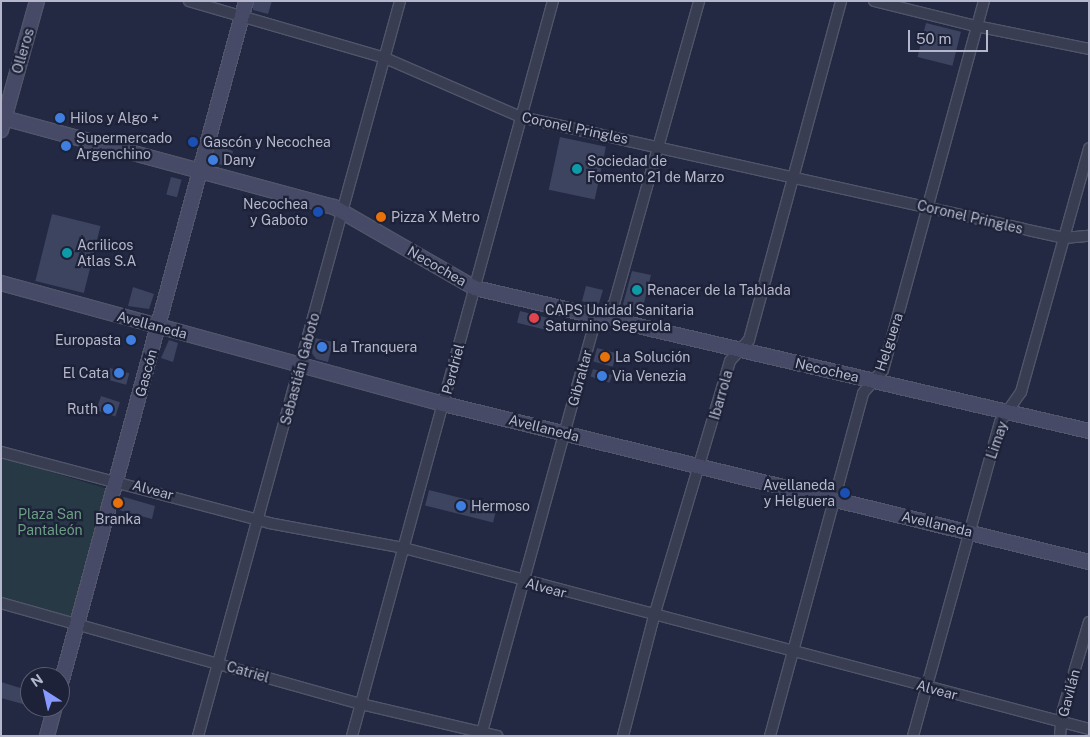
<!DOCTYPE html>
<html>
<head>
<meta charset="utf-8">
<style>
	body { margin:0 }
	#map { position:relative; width:1090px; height:737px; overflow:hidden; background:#232943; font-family:"Public Sans",sans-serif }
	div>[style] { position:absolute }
	.green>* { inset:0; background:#263944 }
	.building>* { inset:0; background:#3d4460; transform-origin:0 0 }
	.roads { filter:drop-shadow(1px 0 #505569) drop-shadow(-1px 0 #505569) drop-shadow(0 1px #505569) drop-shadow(0 -1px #505569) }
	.street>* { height:10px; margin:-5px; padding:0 5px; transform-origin:5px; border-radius:5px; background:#383d52 }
	.secondary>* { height:14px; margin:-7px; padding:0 7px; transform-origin:7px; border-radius:7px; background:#464a66 }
	.dots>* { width:14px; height:14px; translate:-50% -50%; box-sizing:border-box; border:2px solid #1d2238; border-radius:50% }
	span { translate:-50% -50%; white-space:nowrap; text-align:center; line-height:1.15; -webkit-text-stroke:4.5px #1d2238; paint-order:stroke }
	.street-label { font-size:14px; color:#b5b8cc }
	.poi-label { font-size:14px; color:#b5b8cc }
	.left { translate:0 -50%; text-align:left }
	.right { translate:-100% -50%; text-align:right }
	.park-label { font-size:14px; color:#6a9f83 }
	.frame { position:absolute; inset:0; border:2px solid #b5b8cc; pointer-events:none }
	.north { position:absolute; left:20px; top:667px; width:50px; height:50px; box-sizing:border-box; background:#1d2238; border:1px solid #5a5e73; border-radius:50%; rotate:325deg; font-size:14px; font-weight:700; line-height:20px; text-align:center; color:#b5b8cc }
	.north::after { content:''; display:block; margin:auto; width:18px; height:22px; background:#8799ff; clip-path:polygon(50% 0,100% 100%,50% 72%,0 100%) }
	.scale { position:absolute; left:908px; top:30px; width:80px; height:22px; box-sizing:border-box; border:2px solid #b5b8cc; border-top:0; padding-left:6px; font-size:15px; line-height:18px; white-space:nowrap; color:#b5b8cc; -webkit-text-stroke:4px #1d2238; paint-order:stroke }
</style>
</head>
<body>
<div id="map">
	<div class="green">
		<i style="clip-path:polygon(1px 457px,108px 489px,73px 616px,68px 618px,1px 600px)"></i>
	</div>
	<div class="building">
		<i style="clip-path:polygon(252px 1px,272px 1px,268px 14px,253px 10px)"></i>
		<i style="left:926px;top:23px;width:36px;height:35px;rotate:14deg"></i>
		<i style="left:560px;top:137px;width:47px;height:54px;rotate:12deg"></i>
		<i style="clip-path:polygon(214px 145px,233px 151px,229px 167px,212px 162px,210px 159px)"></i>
		<i style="left:171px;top:177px;width:11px;height:18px;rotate:15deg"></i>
		<i style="left:52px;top:214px;width:50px;height:69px;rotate:14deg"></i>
		<i style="clip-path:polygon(632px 271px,651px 275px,641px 315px,627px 311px,623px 304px)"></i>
		<i style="clip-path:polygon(586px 286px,603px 290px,599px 303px,594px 305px,582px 301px)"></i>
		<i style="clip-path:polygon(133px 287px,154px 294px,149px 309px,128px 306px)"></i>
		<i style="left:520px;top:311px;width:30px;height:12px;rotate:14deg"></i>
		<i style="clip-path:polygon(315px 338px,333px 342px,328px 362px,316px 359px,311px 352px)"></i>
		<i style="clip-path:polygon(169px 340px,178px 343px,173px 362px,161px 358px)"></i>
		<i style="left:597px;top:348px;width:20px;height:14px;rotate:15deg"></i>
		<i style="left:110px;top:368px;width:20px;height:12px;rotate:15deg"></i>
		<i style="left:593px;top:369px;width:20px;height:8px;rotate:18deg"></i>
		<i style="left:101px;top:396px;width:20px;height:15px;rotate:18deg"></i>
		<i style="left:429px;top:490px;width:70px;height:16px;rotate:14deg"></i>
		<i style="clip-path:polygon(124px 497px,155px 506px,152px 519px,115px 509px,117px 501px)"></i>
		<i style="clip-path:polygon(1px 682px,30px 691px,30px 706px,1px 698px)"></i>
	</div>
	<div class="roads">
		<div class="street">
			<i style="left:189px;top:1px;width:204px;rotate:16.2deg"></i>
			<i style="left:385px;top:58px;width:148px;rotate:23.5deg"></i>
			<i style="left:521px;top:117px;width:556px;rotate:12.56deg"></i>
			<i style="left:1064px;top:238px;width:25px;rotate:-5deg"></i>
			<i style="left:874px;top:1px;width:105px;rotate:13.8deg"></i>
			<i style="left:976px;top:26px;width:115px;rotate:11.5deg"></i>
			<i style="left:1px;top:452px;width:277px;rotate:14.8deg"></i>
			<i style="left:269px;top:523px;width:137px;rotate:10.5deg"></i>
			<i style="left:404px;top:548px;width:709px;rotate:14.8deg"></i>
			<i style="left:1px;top:603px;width:374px;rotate:15.7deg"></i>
			<i style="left:361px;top:704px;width:140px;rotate:13.2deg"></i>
			<i style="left:482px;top:732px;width:421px;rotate:-74.6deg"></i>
			<i style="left:594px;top:326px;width:30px;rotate:-48deg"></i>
			<i style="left:614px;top:304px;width:315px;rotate:-74.3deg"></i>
			<i style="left:198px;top:736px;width:762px;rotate:-74.63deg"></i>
			<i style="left:352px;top:736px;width:762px;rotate:-74.71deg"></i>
			<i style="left:623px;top:736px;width:124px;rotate:-75.5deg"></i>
			<i style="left:654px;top:616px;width:266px;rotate:-73.4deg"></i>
			<i style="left:730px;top:361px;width:28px;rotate:-48deg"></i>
			<i style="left:749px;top:340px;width:351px;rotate:-74.8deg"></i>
			<i style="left:770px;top:736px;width:355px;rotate:-74.8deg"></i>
			<i style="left:863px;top:393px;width:30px;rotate:-49deg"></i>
			<i style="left:883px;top:370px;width:383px;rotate:-74.7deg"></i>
			<i style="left:913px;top:736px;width:326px;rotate:-74.5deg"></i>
			<i style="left:1000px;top:422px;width:37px;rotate:-55deg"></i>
			<i style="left:1021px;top:392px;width:253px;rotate:-74.4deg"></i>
			<i style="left:1060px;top:736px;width:23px;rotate:-85deg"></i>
			<i style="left:1062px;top:713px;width:95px;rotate:-73.5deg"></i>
		</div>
		<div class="secondary">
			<i style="left:4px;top:118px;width:342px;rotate:15.1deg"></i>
			<i style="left:334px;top:207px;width:163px;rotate:29.9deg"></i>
			<i style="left:475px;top:288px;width:630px;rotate:13.11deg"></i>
			<i style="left:1px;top:130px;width:134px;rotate:-74.4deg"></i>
			<i style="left:1px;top:283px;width:459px;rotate:15.3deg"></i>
			<i style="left:444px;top:404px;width:664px;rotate:13.76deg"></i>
			<i style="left:60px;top:687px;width:711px;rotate:-74.83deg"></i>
			<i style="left:47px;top:736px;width:30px;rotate:-75deg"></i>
		</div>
	</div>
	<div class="dots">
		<i style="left:60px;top:118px;background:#3f7fe0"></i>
		<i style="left:193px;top:142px;background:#1a4fb4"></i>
		<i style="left:66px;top:146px;background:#3f7fe0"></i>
		<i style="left:213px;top:160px;background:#3f7fe0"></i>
		<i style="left:577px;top:169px;background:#0f9aa8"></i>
		<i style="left:318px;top:212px;background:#1a4fb4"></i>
		<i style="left:381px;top:217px;background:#e8710a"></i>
		<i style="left:67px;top:253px;background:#0f9aa8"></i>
		<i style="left:637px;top:290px;background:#0f9aa8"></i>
		<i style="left:534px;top:318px;background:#e0444e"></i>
		<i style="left:131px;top:340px;background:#3f7fe0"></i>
		<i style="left:322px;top:347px;background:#3f7fe0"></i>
		<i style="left:605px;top:357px;background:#e8710a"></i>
		<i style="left:119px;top:373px;background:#3f7fe0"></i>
		<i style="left:602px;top:376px;background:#3f7fe0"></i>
		<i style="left:108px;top:409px;background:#3f7fe0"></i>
		<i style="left:845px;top:493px;background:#1a4fb4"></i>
		<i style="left:118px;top:503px;background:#e8710a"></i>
		<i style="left:461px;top:506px;background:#3f7fe0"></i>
	</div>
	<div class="street-label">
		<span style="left:23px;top:51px;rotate:-74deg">Olleros</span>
		<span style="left:575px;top:128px;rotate:12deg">Coronel Pringles</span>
		<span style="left:970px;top:217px;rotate:13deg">Coronel Pringles</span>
		<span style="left:437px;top:266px;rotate:30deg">Necochea</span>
		<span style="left:152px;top:325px;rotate:15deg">Avellaneda</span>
		<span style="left:889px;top:342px;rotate:-72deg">Helguera</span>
		<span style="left:300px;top:369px;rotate:-75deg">Sebastián Gaboto</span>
		<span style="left:453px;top:369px;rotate:-75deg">Perdriel</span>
		<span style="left:827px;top:370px;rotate:13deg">Necochea</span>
		<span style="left:146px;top:373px;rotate:-75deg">Gascón</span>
		<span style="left:580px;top:378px;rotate:-75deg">Gibraltar</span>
		<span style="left:721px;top:395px;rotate:-74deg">Ibarrola</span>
		<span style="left:544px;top:428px;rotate:14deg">Avellaneda</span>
		<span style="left:997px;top:440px;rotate:-71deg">Limay</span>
		<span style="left:153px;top:490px;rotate:15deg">Alvear</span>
		<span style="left:937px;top:524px;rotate:13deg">Avellaneda</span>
		<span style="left:546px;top:588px;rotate:15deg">Alvear</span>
		<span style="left:248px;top:672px;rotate:16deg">Catriel</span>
		<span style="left:937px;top:690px;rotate:15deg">Alvear</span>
		<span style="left:1069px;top:693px;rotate:-75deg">Gavilán</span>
	</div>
	<div class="poi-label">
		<span class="left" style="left:70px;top:118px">Hilos y Algo +</span>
		<span class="left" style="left:76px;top:146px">Supermercado<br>Argenchino</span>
		<span class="left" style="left:203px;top:142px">Gascón y Necochea</span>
		<span class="left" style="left:223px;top:160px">Dany</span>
		<span class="left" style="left:587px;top:169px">Sociedad de<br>Fomento 21 de Marzo</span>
		<span class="right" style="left:308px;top:212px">Necochea<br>y Gaboto</span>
		<span class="left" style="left:391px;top:217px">Pizza X Metro</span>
		<span class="left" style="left:77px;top:253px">Acrilicos<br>Atlas S.A</span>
		<span class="left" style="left:647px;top:290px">Renacer de la Tablada</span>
		<span class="left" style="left:545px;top:318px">CAPS Unidad Sanitaria<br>Saturnino Segurola</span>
		<span class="right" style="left:121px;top:340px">Europasta</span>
		<span class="left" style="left:332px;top:347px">La Tranquera</span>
		<span class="left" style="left:615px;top:357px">La Solución</span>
		<span class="right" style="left:109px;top:373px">El Cata</span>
		<span class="left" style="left:612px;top:376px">Via Venezia</span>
		<span class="right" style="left:98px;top:409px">Ruth</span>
		<span class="right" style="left:835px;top:493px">Avellaneda<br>y Helguera</span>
		<span class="left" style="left:471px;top:506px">Hermoso</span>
		<span style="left:118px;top:519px">Branka</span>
	</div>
	<div class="park-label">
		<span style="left:50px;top:522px">Plaza San<br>Pantaleón</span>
	</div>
	<div class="frame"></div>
	<div class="north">N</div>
	<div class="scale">50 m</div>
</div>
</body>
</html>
